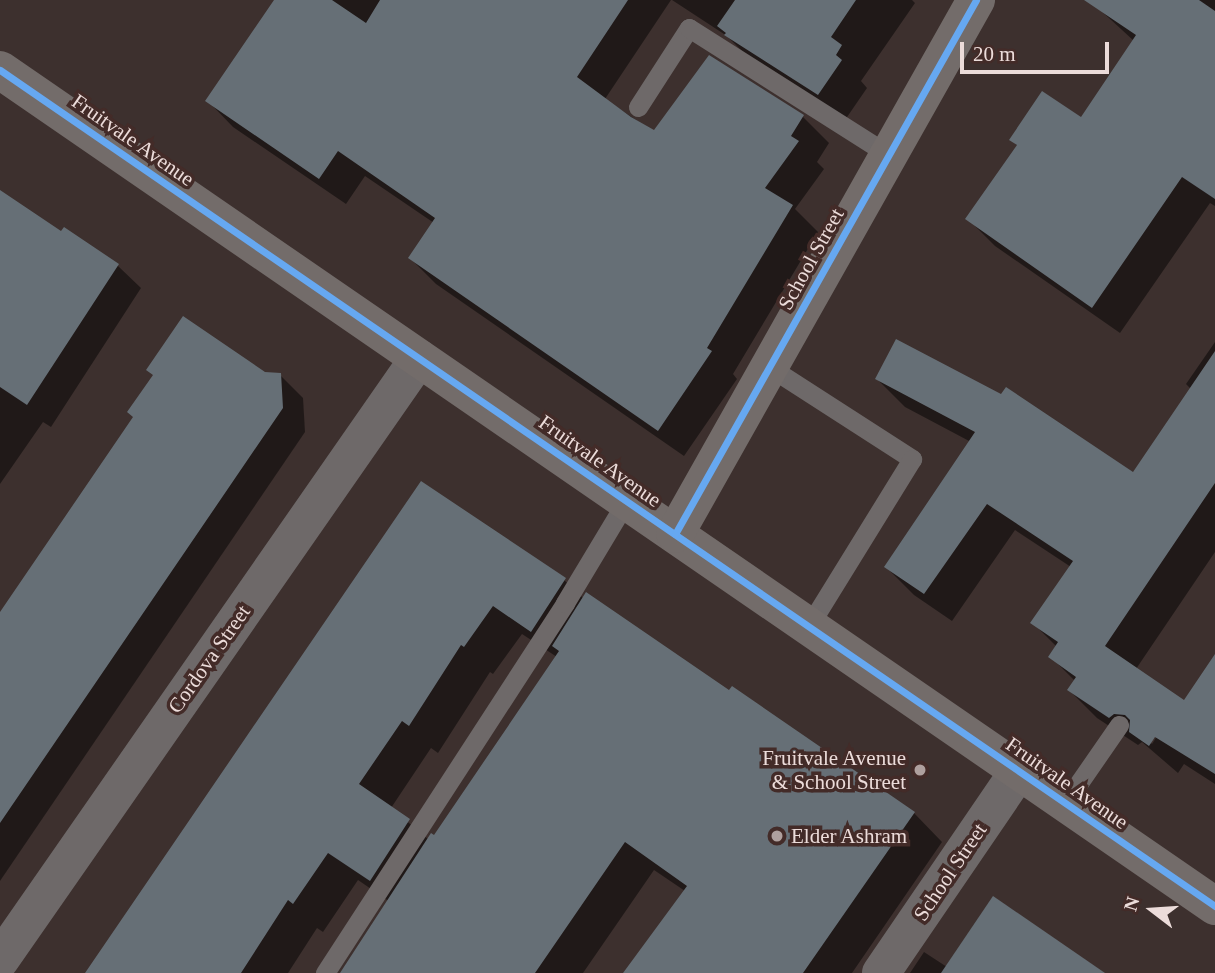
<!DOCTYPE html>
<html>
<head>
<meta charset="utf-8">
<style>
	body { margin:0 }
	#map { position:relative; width:1215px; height:973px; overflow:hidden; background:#3d302e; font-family:"Times New Roman",serif }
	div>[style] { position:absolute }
	.shadow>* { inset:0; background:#0007 }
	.building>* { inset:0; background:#666f76 }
	.lane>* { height:19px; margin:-9.5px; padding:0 9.5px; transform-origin:9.5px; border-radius:9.5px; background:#6e6969 }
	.street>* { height:38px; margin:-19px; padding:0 19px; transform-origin:19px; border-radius:19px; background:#6e6969 }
	.secondary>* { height:38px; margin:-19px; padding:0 19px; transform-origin:19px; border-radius:19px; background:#736c6a }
	.cycleway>* { height:7px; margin:-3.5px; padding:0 3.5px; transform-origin:3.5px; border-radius:3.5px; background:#66a8f1 }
	.dots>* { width:19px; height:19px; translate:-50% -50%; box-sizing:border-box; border:4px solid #432b28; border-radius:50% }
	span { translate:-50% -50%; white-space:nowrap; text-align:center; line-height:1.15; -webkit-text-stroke:7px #432b28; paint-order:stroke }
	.street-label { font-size:21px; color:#ecdcda }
	.poi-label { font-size:21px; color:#ecdcda }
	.right { translate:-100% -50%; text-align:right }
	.left { translate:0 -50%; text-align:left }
	.north { position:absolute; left:1117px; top:875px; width:70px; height:70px; -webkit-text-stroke:5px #432b28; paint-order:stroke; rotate:287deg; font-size:19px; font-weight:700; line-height:28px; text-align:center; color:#ecdcda }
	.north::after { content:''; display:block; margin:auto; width:24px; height:32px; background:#ecdcda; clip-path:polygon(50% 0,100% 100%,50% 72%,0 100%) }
	.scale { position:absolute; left:960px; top:42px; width:149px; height:32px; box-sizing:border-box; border:4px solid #ecdcda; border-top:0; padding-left:9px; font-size:21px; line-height:24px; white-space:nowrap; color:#ecdcda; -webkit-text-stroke:5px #432b28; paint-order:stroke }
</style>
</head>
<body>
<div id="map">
	<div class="shadow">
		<i style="clip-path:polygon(276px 0,671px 0,605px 99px,655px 133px,803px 117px,829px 143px,817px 162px,824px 169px,795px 209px,818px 232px,733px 374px,737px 379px,684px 456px,436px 284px,410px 258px,434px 223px,365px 176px,346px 204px,233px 127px,207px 100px)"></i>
		<i style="clip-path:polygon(672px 0,912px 0,915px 3px,861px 81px,867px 88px,845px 120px,752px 61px,727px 36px)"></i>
		<i style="clip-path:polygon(1101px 0,1215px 0,1215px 206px,1210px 203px,1120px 333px,995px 246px,968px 219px,1018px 146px,1011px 140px,1081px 119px,1134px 41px,1097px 7px)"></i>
		<i style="clip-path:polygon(0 202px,62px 233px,65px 229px,118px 266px,141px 288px,51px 427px,43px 422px,0 484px)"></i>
		<i style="clip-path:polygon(evenodd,1215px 342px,1215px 552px,1136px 669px,1184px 702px,1215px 657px,1215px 784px,1184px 764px,1178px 773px,1142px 742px,1138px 745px,1097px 718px,1069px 690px,1075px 681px,1051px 657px,1057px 647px,1033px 623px,1071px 567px,1015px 530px,952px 621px,914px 595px,886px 567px,971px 442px,905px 407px,877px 379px,1133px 474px,1191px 389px,1186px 384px,1215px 342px,1161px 730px,1152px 744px,1150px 742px,1161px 730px)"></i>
		<i style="clip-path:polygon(264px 374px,280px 375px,303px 398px,305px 432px,0 881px,0 614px)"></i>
		<i style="clip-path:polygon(evenodd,422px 484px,564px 580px,584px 599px,914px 813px,942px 842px,852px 973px,628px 973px,685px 891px,654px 870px,583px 973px,342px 973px,390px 902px,358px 880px,323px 932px,317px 928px,288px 973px,89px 973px,422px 484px,522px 634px,557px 657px,434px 837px,428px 839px,391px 808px,431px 748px,438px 753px,490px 672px,493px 674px,522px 634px)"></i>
		<i style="clip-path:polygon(924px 952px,947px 967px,1102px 973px,910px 973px)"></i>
	</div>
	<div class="building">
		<i style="clip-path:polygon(274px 0,332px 0,366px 23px,380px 0,628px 0,577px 77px,631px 117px,654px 130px,709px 55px,804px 115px,791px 136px,799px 141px,765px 188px,793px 205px,707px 348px,712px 351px,658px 431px,408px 258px,435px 218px,338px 151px,319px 179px,205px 101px)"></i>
		<i style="clip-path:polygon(735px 0,856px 0,831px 37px,842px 45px,836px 55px,842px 60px,818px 95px,724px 35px,726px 33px,717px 26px)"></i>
		<i style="clip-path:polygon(1084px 0,1199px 0,1215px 11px,1215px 199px,1182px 177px,1092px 308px,965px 219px,1017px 145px,1009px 140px,1042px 91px,1081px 117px,1136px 35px)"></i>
		<i style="clip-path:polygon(0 190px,61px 231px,64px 227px,119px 264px,27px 405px,0 387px)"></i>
		<i style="clip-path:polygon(183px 316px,265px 372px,281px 373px,283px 408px,0 823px,0 612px,133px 417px,127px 412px,153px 375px,146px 370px)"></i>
		<i style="clip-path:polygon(896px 339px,1001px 394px,1006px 387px,1133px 472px,1215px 351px,1215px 483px,1105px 646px,1184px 700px,1215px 654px,1215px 774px,1155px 737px,1149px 746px,1129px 732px,1130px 720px,1125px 715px,1114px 714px,1109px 718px,1067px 690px,1076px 677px,1048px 657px,1058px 642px,1030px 623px,1073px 561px,987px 504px,924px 594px,884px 567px,975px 432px,875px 379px)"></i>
		<i style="clip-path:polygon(421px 481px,566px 578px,531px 632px,493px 606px,464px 647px,461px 645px,409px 726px,402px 721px,359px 784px,410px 819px,370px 881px,328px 853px,293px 904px,288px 900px,241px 973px,85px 973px)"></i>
		<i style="clip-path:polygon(586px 592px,729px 690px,732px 686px,915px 812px,803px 973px,623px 973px,687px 886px,625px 842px,535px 973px,340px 973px,431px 833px,434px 835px,559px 651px,552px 646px)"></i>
		<i style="clip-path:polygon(993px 896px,1105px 973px,941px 973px)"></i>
	</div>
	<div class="lane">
		<i style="left:638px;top:107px;width:94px;rotate:-57.2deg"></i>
		<i style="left:689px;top:28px;width:237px;rotate:32.4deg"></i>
		<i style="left:771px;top:368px;width:168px;rotate:32.8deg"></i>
		<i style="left:912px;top:459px;width:196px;rotate:121.7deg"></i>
		<i style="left:1065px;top:803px;width:95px;rotate:-55.3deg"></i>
		<i style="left:325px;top:973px;width:441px;rotate:-57deg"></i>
		<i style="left:565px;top:603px;width:120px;rotate:-59deg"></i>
	</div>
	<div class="street">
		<i style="left:0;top:960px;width:733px;rotate:-55.16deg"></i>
		<i style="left:881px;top:973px;width:245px;rotate:-55.7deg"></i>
	</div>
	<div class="secondary">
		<i style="left:0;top:70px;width:1475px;rotate:34.53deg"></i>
		<i style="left:675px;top:534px;width:613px;rotate:-60.59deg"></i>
	</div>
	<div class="cycleway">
		<i style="left:0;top:70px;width:1475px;rotate:34.53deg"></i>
		<i style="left:675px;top:534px;width:613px;rotate:-60.59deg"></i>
	</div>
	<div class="dots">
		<i style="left:920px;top:770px;background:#afa09e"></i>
		<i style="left:777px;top:836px;background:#afa09e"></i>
	</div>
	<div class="street-label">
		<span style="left:133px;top:140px;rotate:35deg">Fruitvale Avenue</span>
		<span style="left:811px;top:259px;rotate:-61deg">School Street</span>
		<span style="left:600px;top:461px;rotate:35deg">Fruitvale Avenue</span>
		<span style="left:209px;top:659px;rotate:-55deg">Cordova Street</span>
		<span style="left:1067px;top:783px;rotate:35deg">Fruitvale Avenue</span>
		<span style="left:950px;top:872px;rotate:-56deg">School Street</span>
	</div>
	<div class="poi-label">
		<span class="right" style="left:906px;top:770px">Fruitvale Avenue<br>&amp; School Street</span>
		<span class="left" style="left:791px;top:836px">Elder Ashram</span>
	</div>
	<div class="north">N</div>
	<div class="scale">20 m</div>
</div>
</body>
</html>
